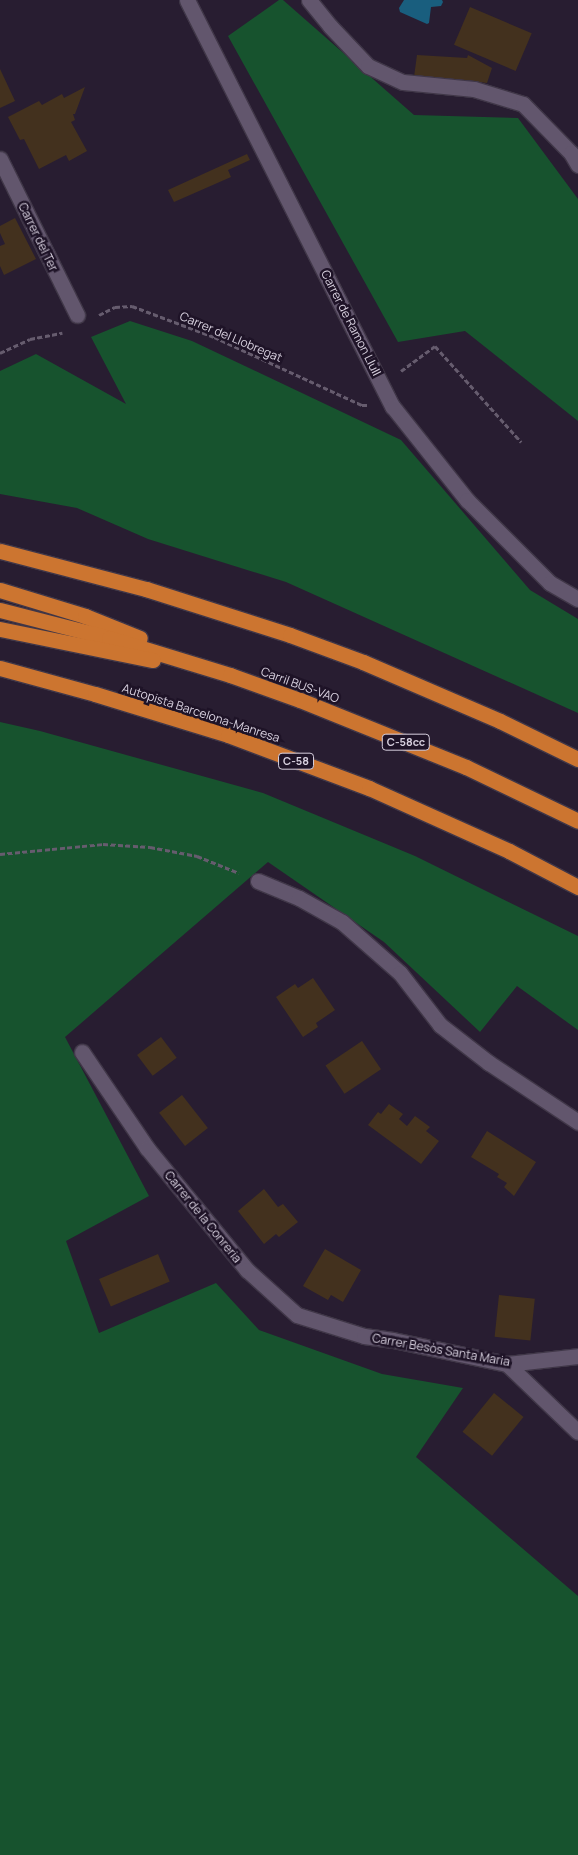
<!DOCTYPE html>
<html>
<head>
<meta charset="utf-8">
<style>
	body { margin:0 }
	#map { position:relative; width:578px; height:1855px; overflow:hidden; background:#281d31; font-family:Manrope,sans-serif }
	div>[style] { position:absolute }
	.green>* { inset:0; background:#17532e }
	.water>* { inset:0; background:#195e7e }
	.building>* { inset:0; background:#43311e; transform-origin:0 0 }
	.path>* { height:3px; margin-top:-1.5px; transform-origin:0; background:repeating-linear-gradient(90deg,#665c6e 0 5px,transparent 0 7.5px) }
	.roads { filter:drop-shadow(1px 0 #403748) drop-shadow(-1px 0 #403748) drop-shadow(0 1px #403748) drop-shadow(0 -1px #403748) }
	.street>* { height:15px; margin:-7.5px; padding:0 7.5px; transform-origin:7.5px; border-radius:7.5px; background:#62566d }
	.highway>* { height:15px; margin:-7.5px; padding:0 7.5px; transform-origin:7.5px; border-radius:7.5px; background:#cc7530 }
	span { translate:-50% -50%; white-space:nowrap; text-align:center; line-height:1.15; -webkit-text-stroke:5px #1e1327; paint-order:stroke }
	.shield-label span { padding:1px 4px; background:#1e1327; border:1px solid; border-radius:4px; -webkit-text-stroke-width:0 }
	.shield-label { font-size:11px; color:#d9d2e0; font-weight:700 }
	.street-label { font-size:12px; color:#d9d2e0 }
</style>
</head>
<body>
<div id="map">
	<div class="green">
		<i style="clip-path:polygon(279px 0,283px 0,414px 115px,518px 118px,578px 199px,578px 421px,465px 331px,398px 342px,228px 36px)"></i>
		<i style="clip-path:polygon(130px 321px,192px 341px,401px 440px,530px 590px,578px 619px,578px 713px,286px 582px,148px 539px,77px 508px,0 494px,0 371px,36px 354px,126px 404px,91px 337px)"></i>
		<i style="clip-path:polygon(0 722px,40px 731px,263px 793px,415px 856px,578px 936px,578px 1030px,517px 986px,480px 1032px,384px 942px,268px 862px,65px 1037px,149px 1196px,66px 1241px,99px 1333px,216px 1283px,259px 1330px,382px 1374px,463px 1388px,416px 1457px,578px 1596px,578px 1855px,0 1855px)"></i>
	</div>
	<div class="water">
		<i style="clip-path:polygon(404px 0,442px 0,443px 2px,441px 6px,431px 7px,429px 23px,427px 24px,400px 12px,399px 8px)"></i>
	</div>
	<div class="building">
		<i style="left:470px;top:7px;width:67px;height:41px;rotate:23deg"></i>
		<i style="clip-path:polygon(417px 55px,467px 58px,468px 55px,492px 68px,487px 83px,465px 80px,414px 77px)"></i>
		<i style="clip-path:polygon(0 69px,15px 101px,0 108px)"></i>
		<i style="clip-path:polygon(85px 87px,75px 114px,73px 114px,75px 120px,71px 122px,87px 151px,69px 161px,66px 155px,39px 169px,24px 139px,20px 140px,8px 117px,39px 101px,42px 105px,62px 94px,64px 98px)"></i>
		<i style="clip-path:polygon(247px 154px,250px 160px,228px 170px,231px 177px,174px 202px,168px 190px)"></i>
		<i style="clip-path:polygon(15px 218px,36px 259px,4px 275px,0 266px,0 246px,5px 244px,0 233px,0 226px)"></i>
		<i style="clip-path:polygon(313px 978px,335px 1010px,316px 1023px,318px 1027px,303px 1037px,276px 997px,295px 984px,298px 988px)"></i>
		<i style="left:161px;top:1037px;width:26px;height:30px;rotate:53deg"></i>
		<i style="left:362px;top:1041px;width:34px;height:44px;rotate:56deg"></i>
		<i style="left:182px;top:1095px;width:42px;height:29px;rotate:52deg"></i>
		<i style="clip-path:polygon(389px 1104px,403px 1114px,399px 1119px,407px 1126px,415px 1116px,430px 1127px,426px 1131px,439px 1141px,421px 1164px,368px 1125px,378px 1112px,381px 1114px)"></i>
		<i style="clip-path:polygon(487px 1131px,536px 1162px,514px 1196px,504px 1187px,507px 1183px,497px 1177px,499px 1174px,471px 1157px)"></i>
		<i style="clip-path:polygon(264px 1189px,278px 1207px,283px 1204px,298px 1222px,279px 1237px,276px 1234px,264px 1244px,238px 1211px)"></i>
		<i style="clip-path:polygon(325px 1249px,361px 1270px,343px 1302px,331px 1295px,328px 1300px,303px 1286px)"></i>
		<i style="left:158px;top:1254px;width:30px;height:64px;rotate:67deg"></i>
		<i style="left:499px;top:1295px;width:36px;height:42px;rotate:6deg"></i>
		<i style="left:494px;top:1393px;width:38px;height:50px;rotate:39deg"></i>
	</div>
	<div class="path">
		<i style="left:99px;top:315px;width:18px;rotate:-27deg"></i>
		<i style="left:115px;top:307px;width:17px;rotate:-3deg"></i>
		<i style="left:132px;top:306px;width:88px;rotate:20.7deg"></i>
		<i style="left:214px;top:337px;width:163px;rotate:24.7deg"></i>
		<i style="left:362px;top:405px;width:6px"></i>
		<i style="left:0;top:353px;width:33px;rotate:-25deg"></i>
		<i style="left:30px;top:339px;width:33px;rotate:-11deg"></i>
		<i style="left:401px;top:371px;width:42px;rotate:-36.3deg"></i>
		<i style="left:435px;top:346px;width:129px;rotate:48.1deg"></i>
		<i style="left:0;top:854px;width:103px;rotate:-5.5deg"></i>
		<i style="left:103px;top:844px;width:47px;rotate:3.7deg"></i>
		<i style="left:150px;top:847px;width:48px;rotate:10.8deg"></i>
		<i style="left:197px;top:856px;width:45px;rotate:22deg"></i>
	</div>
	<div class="roads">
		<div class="street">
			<i style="left:187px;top:0;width:456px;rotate:63.2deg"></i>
			<i style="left:393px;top:407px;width:119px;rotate:51.5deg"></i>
			<i style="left:467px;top:500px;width:117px;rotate:45deg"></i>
			<i style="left:550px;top:583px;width:32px;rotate:30deg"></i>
			<i style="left:309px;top:0;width:33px;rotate:51deg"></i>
			<i style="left:330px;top:26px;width:55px;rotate:46.5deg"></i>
			<i style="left:368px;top:66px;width:38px;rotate:25deg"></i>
			<i style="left:403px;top:82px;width:71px;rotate:5.6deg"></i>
			<i style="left:474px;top:89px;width:51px;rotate:17deg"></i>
			<i style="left:523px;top:104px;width:69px;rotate:45.6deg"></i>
			<i style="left:571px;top:153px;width:14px;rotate:60deg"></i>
			<i style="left:0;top:159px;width:174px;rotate:63.7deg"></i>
			<i style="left:258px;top:881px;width:44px;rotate:22.5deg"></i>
			<i style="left:299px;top:898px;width:49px;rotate:29.2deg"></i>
			<i style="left:342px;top:922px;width:77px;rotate:41.3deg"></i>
			<i style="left:400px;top:973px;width:66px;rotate:52.4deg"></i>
			<i style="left:440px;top:1025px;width:62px;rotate:37.8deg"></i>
			<i style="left:489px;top:1063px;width:107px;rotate:33.5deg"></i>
			<i style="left:82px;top:1052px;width:116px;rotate:55.9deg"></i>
			<i style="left:147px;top:1148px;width:158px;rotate:50.7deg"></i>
			<i style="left:247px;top:1270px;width:67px;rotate:42deg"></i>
			<i style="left:297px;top:1315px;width:70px;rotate:17.4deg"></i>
			<i style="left:364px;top:1336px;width:29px;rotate:8deg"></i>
			<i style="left:393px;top:1340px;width:116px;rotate:11.9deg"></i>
			<i style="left:507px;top:1364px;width:71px;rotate:-6.4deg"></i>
			<i style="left:507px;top:1364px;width:98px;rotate:43.8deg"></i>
		</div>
		<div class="highway">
			<i style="left:0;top:551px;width:151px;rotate:14.6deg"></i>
			<i style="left:146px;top:589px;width:151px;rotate:17.7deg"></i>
			<i style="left:290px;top:635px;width:78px;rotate:20.3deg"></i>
			<i style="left:363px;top:662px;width:149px;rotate:23.3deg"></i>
			<i style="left:500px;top:721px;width:87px;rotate:26deg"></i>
			<i style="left:0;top:590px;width:89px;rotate:17deg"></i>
			<i style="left:85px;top:616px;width:59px;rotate:21.8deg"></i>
			<i style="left:0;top:610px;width:113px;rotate:14.4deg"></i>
			<i style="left:109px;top:638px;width:127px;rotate:17deg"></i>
			<i style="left:230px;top:675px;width:74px;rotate:19.7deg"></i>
			<i style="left:300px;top:700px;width:179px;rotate:22deg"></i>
			<i style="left:466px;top:767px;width:124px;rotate:25.7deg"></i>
			<i style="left:0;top:629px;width:156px;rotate:11.5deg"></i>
			<i style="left:0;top:668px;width:98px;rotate:15.3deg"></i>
			<i style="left:95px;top:694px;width:139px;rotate:17.1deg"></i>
			<i style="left:228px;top:735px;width:151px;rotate:20.6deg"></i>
			<i style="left:369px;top:788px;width:154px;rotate:24.2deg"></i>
			<i style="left:509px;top:851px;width:78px;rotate:27.6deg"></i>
		</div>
	</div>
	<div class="shield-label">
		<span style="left:406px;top:742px">C-58cc</span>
		<span style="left:296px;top:761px">C-58</span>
	</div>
	<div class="street-label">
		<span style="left:38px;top:237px;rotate:64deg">Carrer del Ter</span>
		<span style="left:351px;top:323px;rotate:63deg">Carrer de Ramon Llull</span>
		<span style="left:231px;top:337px;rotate:23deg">Carrer del Llobregat</span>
		<span style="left:300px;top:685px;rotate:20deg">Carril BUS-VAO</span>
		<span style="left:201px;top:713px;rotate:18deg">Autopista Barcelona-Manresa</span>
		<span style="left:203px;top:1217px;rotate:51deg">Carrer de la Conreria</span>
		<span style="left:441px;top:1350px;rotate:10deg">Carrer Besòs Santa Maria</span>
	</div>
</div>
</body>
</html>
